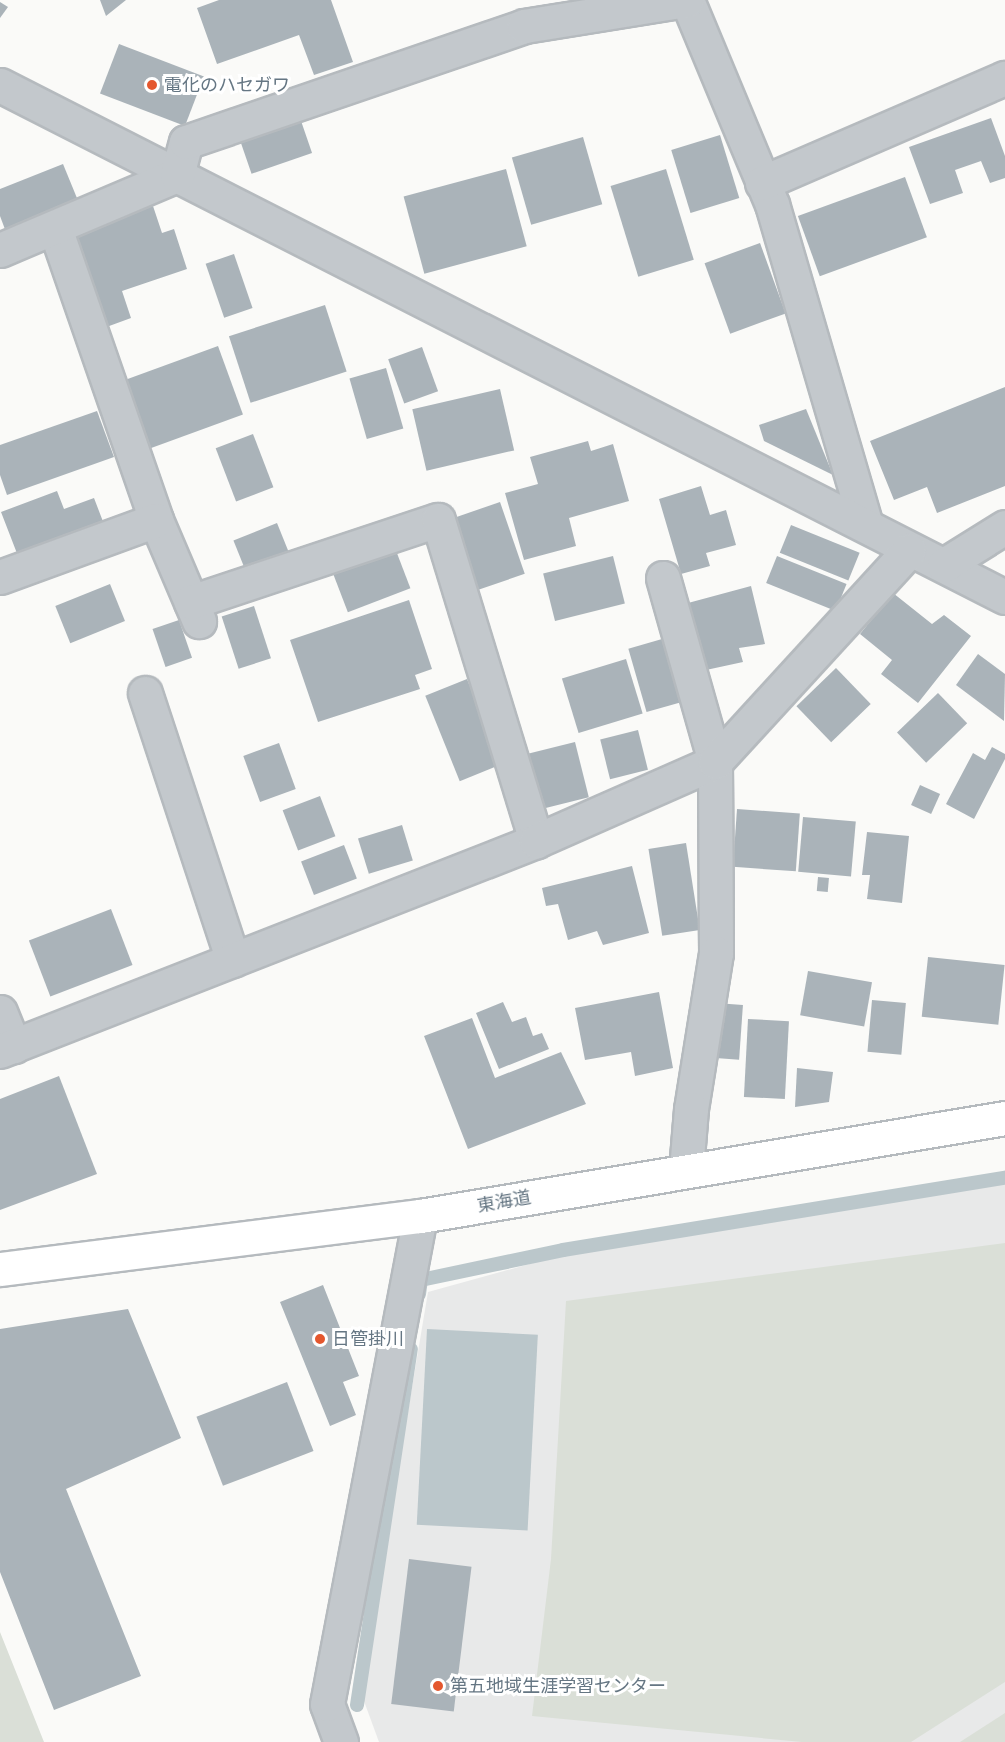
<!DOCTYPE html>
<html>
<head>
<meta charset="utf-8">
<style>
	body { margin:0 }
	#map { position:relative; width:1005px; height:1742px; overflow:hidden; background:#fafaf8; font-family:"Asap Condensed","Noto Sans JP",sans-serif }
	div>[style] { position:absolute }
	.built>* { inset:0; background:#e8e9e9 }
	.green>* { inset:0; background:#dadfd7 }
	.water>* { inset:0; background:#bbc7cb; transform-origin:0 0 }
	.stream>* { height:14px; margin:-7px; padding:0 7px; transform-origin:7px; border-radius:7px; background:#bbc7cb }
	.building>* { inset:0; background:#aab3b9; transform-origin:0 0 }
	.roads { filter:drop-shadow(2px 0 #b5babe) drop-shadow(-2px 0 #b5babe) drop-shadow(0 2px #b5babe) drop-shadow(0 -2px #b5babe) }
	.minor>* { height:33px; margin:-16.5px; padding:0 16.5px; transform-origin:16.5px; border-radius:16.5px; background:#c3c8cc }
	.major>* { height:33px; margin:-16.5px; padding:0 16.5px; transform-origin:16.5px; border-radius:16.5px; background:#fff }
	.dots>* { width:16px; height:16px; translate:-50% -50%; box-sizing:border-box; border:3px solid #fff; border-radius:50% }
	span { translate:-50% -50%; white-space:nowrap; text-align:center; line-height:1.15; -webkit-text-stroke:6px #fff; paint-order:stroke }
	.poi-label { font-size:18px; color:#657683 }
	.left { translate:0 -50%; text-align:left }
	.street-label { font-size:18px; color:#657683 }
</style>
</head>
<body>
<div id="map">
	<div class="built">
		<i style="clip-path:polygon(1005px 1184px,1005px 1742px,379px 1742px,361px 1693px,428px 1292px,580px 1250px)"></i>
	</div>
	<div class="green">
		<i style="clip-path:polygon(1005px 1243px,1005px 1682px,911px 1742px,802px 1742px,532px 1716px,551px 1559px,566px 1301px)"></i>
		<i style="clip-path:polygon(0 1632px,44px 1742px,0 1742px)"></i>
		<i style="clip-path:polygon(1005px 1713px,1005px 1742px,960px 1742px)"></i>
	</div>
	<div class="water">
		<i style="left:427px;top:1329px;width:111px;height:196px;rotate:3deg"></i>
	</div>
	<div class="stream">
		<i style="left:419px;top:1294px;width:14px;rotate:-82deg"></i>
		<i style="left:421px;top:1280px;width:145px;rotate:-11.9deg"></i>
		<i style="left:563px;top:1250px;width:448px;rotate:-9.3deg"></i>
		<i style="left:357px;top:1705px;width:360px;rotate:-81.4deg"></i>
	</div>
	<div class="building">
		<i style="clip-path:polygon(100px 0,126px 0,106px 16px)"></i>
		<i style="clip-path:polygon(219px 0,331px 0,353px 62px,314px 75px,299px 35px,217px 64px,197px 8px)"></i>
		<i style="clip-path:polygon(0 2px,8px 7px,0 18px)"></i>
		<i style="left:119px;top:44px;width:91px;height:53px;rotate:21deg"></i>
		<i style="left:300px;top:118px;width:37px;height:64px;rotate:71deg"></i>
		<i style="clip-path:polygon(991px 118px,1005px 156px,1005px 178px,990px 183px,981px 161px,955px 170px,963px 193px,930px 204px,909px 147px)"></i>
		<i style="left:720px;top:135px;width:66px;height:51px;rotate:73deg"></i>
		<i style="left:583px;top:137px;width:70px;height:74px;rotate:74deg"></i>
		<i style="clip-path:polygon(63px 164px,79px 203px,6px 232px,0 216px,0 189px)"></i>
		<i style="left:506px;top:169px;width:80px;height:106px;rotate:75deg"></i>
		<i style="left:666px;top:169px;width:95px;height:58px;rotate:73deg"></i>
		<i style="left:905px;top:177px;width:64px;height:114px;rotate:70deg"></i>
		<i style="clip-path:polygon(153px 206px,162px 233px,174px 229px,187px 269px,122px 291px,131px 318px,101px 329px,79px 266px,87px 264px,76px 232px)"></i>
		<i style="left:760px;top:243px;width:75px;height:59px;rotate:70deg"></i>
		<i style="left:234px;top:254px;width:57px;height:30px;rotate:71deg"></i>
		<i style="left:325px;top:305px;width:70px;height:101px;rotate:72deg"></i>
		<i style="left:218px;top:346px;width:73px;height:102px;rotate:70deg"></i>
		<i style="left:422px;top:347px;width:47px;height:36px;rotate:70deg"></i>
		<i style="left:386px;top:368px;width:63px;height:38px;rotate:74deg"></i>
		<i style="clip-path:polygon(1005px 387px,1005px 486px,937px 513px,927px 487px,894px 500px,870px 441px)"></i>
		<i style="left:500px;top:389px;width:63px;height:90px;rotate:77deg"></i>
		<i style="clip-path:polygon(806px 409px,833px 475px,764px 441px,759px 425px)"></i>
		<i style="clip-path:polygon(97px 411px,114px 457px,7px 495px,0 475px,0 445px)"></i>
		<i style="left:253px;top:434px;width:57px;height:40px;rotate:69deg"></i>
		<i style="clip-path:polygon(588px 441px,591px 451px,613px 444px,629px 501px,569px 518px,576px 546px,524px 560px,505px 493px,538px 484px,530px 457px)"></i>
		<i style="clip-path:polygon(701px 486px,710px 515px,726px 510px,736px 545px,706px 553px,710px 566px,681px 574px,659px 499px)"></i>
		<i style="clip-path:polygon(57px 491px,64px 509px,94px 498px,107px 532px,18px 556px,1px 512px)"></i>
		<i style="left:500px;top:502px;width:76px;height:49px;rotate:71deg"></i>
		<i style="left:277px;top:523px;width:42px;height:47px;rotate:68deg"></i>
		<i style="left:791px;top:525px;width:74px;height:30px;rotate:22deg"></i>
		<i style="left:395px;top:548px;width:43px;height:67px;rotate:69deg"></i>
		<i style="left:613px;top:556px;width:49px;height:72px;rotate:76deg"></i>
		<i style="left:777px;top:556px;width:75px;height:29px;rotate:22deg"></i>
		<i style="left:110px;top:584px;width:40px;height:59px;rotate:68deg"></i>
		<i style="clip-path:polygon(751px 586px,765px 644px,739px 648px,743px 662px,706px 670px,688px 603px)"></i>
		<i style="clip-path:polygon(893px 593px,932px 624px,944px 615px,971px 636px,918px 703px,881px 674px,892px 660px,860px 634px)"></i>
		<i style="clip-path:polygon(409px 600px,432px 669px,415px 675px,420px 689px,318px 722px,290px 640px)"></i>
		<i style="left:254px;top:606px;width:55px;height:34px;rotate:72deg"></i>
		<i style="left:179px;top:620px;width:40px;height:28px;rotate:71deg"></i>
		<i style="left:662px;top:639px;width:66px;height:35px;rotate:74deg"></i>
		<i style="clip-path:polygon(978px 654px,1005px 674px,1004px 721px,956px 685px)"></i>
		<i style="left:626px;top:659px;width:57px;height:67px;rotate:73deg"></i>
		<i style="left:836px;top:668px;width:50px;height:55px;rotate:46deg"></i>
		<i style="left:467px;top:679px;width:92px;height:45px;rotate:68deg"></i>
		<i style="left:938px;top:693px;width:42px;height:57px;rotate:46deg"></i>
		<i style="left:638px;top:730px;width:41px;height:39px;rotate:76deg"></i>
		<i style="left:575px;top:742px;width:57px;height:62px;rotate:76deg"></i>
		<i style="left:279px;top:743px;width:49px;height:38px;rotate:70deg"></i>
		<i style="clip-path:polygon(992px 747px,1005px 754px,1005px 759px,974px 819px,946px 804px,973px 753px,985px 760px)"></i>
		<i style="left:920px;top:785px;width:22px;height:22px;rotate:24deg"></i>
		<i style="left:320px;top:796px;width:43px;height:40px;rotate:69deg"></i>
		<i style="left:737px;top:809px;width:63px;height:58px;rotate:4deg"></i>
		<i style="left:803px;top:817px;width:53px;height:55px;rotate:5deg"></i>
		<i style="left:402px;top:825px;width:37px;height:46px;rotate:73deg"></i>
		<i style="clip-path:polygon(867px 832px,909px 836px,902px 903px,867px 899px,870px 875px,862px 875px)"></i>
		<i style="left:686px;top:843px;width:88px;height:38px;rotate:81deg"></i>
		<i style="left:344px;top:845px;width:36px;height:46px;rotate:69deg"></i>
		<i style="clip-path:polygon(632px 866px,649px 933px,603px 945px,597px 931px,568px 940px,558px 904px,546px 906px,542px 888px)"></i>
		<i style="left:818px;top:877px;width:11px;height:14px;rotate:5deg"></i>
		<i style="left:111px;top:909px;width:60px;height:88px;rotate:69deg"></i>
		<i style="left:928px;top:957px;width:77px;height:60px;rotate:6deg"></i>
		<i style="left:808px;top:971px;width:65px;height:45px;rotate:10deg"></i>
		<i style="clip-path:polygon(659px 992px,673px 1068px,635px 1076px,631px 1052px,585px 1060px,575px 1008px)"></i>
		<i style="left:872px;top:1000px;width:34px;height:52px;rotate:5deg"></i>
		<i style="clip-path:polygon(503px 1002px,512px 1022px,526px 1017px,533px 1036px,542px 1033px,549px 1049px,499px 1069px,476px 1013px)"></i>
		<i style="left:716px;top:1003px;width:27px;height:55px;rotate:4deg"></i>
		<i style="clip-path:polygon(472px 1018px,495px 1078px,561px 1052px,586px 1104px,468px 1149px,424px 1036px)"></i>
		<i style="left:748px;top:1019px;width:41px;height:78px;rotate:3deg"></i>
		<i style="clip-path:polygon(797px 1068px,833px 1072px,829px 1102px,795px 1107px)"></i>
		<i style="clip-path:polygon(59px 1076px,97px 1174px,0 1210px,0 1099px)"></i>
		<i style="clip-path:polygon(323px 1285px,359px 1376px,343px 1382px,356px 1415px,330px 1426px,280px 1302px)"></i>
		<i style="clip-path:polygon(128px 1309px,181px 1438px,66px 1489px,141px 1676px,54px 1710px,0 1572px,0 1329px)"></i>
		<i style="left:287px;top:1382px;width:74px;height:97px;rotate:69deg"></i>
		<i style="left:409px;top:1559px;width:63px;height:146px;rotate:7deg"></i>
	</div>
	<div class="roads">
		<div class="minor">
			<i style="left:687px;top:0;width:221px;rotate:67.4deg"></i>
			<i style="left:772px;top:204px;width:334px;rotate:73.7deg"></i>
			<i style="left:0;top:85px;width:1128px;rotate:27deg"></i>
			<i style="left:762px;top:183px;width:265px;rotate:-23.4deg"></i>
			<i style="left:55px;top:228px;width:309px;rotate:70.9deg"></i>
			<i style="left:156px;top:520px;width:110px;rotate:66.9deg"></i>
			<i style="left:0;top:250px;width:192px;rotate:-23deg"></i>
			<i style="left:177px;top:175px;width:34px;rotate:-75deg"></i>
			<i style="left:186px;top:142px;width:357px;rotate:-18.9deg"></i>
			<i style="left:524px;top:26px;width:165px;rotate:-9.1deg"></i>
			<i style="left:944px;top:565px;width:72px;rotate:-31.9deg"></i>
			<i style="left:0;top:577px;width:166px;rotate:-20.1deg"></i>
			<i style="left:663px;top:578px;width:191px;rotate:74.2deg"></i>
			<i style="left:715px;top:762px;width:191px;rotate:89.7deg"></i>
			<i style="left:716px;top:953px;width:158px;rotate:99.1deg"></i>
			<i style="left:691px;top:1109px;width:61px;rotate:94.7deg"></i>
			<i style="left:191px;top:602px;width:260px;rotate:-18.4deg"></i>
			<i style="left:438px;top:520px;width:336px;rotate:73deg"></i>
			<i style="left:145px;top:693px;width:281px;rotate:71.8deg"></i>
			<i style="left:0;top:1012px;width:37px;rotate:68deg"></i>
			<i style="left:0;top:1051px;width:576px;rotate:-21.39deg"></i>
			<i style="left:536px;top:841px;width:196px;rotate:-23.8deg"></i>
			<i style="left:715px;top:762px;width:287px;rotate:-47.5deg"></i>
			<i style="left:341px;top:1742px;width:40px;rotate:-110.2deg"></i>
			<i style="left:327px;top:1704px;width:497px;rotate:-79.2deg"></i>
		</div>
		<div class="major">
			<i style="left:0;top:1269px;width:423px;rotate:-7.2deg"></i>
			<i style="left:420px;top:1216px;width:593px;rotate:-9.51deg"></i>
		</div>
	</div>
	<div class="dots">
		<i style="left:152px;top:85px;background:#e4572e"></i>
		<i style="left:320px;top:1339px;background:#e4572e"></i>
		<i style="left:438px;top:1686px;background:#e4572e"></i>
	</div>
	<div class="poi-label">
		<span class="left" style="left:164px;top:85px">電化のハセガワ</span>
		<span class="left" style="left:332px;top:1339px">日管掛川</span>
		<span class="left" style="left:450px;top:1686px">第五地域生涯学習センター</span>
	</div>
	<div class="street-label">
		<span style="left:504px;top:1202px;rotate:-10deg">東海道</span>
	</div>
</div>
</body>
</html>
